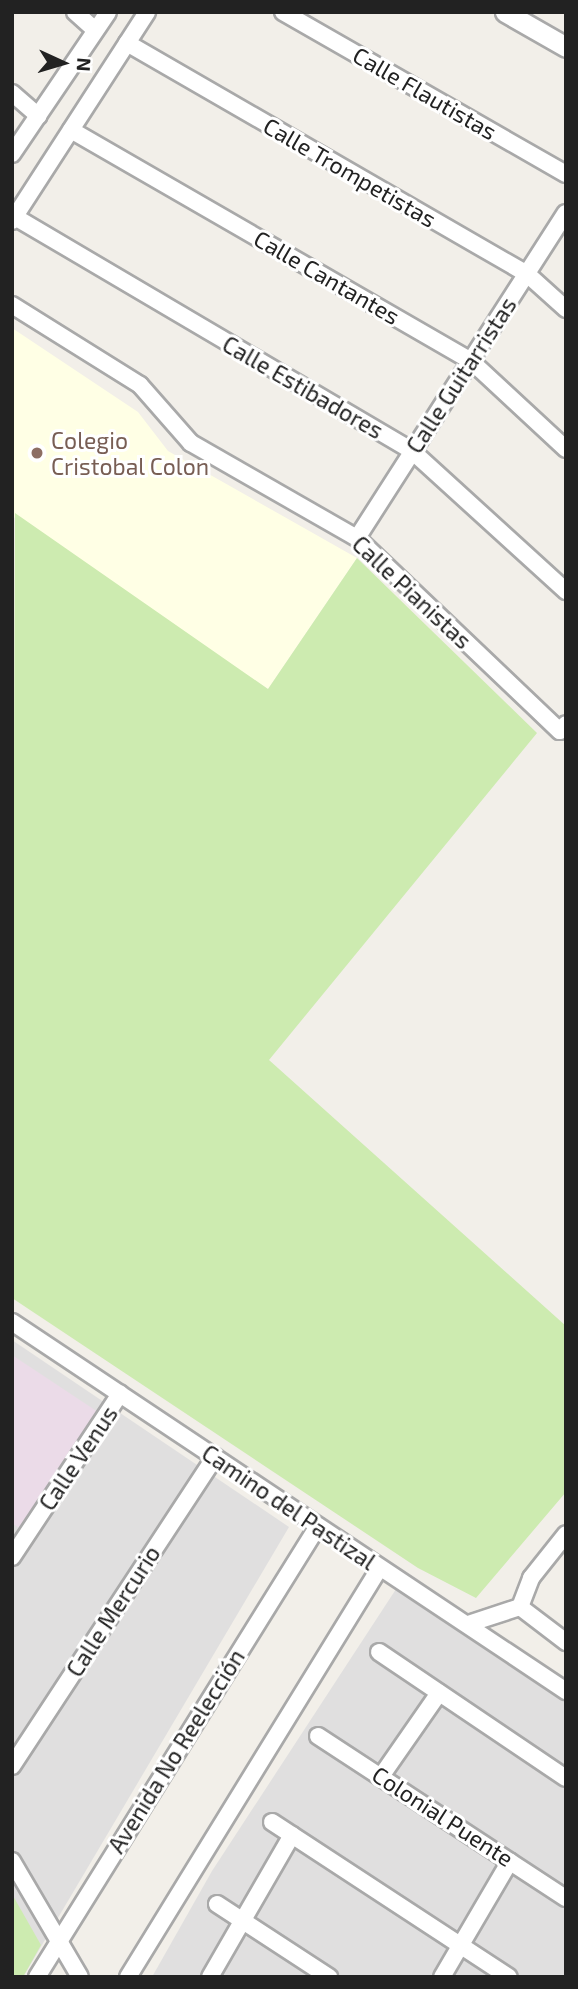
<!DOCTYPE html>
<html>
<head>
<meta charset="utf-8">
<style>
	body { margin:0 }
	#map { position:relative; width:578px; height:1989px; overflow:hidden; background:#f2efe9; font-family:"Exo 2",sans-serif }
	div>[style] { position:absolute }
	.residential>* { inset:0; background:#e0dfdf }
	.industrial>* { inset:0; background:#ebdbe8 }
	.education>* { inset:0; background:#ffffe5 }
	.grass>* { inset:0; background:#cdebb0 }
	.roads { filter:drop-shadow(2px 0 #a9a9a9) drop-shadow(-2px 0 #a9a9a9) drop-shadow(0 2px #a9a9a9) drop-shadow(0 -2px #a9a9a9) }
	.minor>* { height:16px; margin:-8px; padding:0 8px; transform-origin:8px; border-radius:8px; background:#fff }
	.tertiary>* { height:19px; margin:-9.5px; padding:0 9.5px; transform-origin:9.5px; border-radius:9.5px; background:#fff }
	.dots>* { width:19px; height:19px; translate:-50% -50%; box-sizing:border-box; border:4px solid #fff; border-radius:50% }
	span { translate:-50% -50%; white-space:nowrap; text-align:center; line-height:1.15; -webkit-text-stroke:6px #fff; paint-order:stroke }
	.street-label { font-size:23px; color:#222 }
	.education-label { font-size:23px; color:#785e54 }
	.left { translate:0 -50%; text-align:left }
	.frame { position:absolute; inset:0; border:14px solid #222; pointer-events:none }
	.north { position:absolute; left:28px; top:28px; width:70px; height:70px; -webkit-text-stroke:5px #fff; paint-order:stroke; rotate:94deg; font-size:19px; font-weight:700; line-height:28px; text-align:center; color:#222 }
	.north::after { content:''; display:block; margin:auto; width:24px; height:32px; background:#222; clip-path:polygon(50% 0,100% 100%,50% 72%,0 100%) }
</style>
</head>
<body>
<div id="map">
	<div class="residential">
		<i style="clip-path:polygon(12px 1340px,289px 1527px,23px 1977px,12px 1977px)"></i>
		<i style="clip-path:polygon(400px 1583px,566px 1695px,566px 1977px,152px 1977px,212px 1871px)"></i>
	</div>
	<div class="industrial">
		<i style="clip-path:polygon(12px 1355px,98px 1412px,22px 1530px,12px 1523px)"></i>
	</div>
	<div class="education">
		<i style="clip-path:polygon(12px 328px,138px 412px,168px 451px,357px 558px,268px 689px,12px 516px)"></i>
	</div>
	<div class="grass">
		<i style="clip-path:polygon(15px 513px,268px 689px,357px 558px,537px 733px,269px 1060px,566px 1326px,566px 1492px,476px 1598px,418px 1568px,12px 1298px)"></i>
		<i style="clip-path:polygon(12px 1894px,41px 1945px,23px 1977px,12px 1977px)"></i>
	</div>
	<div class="roads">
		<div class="minor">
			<i style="left:75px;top:12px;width:27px;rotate:42deg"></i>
			<i style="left:283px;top:12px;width:326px;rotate:29.8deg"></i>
			<i style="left:127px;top:43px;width:461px;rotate:30deg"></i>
			<i style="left:526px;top:273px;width:54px;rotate:42deg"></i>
			<i style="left:12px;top:93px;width:35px;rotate:41deg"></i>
			<i style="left:71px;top:130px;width:461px;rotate:30deg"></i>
			<i style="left:470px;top:360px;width:131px;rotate:42.8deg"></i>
			<i style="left:12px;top:154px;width:171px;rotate:-55.9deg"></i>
			<i style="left:15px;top:217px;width:459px;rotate:30.5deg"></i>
			<i style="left:411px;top:450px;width:210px;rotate:42.3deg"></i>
			<i style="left:12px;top:221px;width:249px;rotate:-57.1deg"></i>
			<i style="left:12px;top:305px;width:151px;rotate:32deg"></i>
			<i style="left:140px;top:385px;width:77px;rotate:48.7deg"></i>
			<i style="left:191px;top:443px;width:191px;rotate:29.8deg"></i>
			<i style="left:357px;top:538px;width:280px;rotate:43.6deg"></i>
			<i style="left:560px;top:731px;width:9px;rotate:-49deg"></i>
			<i style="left:357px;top:538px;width:386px;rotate:-57.3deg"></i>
			<i style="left:12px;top:1322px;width:666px;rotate:33.67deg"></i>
			<i style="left:12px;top:1557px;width:196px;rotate:-56.5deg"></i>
			<i style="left:520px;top:1607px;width:31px;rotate:-69deg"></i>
			<i style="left:531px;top:1578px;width:56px;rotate:-51.5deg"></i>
			<i style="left:520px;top:1607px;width:58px;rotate:37.3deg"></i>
			<i style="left:468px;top:1624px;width:55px;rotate:-18.1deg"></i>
			<i style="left:379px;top:1652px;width:225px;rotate:34deg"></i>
			<i style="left:318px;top:1736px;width:296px;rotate:33.2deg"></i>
			<i style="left:12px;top:1766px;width:370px;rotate:-56.7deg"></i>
			<i style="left:382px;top:1775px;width:100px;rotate:-55.2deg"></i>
			<i style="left:272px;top:1822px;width:283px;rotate:33.2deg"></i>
			<i style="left:12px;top:1861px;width:134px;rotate:59.6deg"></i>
			<i style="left:217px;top:1904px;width:134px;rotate:33.1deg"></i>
			<i style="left:37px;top:1977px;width:531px;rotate:-58.07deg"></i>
			<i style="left:128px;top:1977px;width:480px;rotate:-58.4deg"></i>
			<i style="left:210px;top:1977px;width:164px;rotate:-60deg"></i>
			<i style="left:442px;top:1977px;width:134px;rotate:-59.6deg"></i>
		</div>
		<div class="tertiary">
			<i style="left:505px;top:12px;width:70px;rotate:29.8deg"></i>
		</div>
	</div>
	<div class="dots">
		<i style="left:37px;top:453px;background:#8d6e63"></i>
	</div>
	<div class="street-label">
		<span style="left:425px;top:93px;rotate:30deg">Calle Flautistas</span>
		<span style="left:350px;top:172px;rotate:30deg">Calle Trompetistas</span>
		<span style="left:327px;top:277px;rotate:30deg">Calle Cantantes</span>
		<span style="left:461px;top:375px;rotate:-57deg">Calle Guitarristas</span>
		<span style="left:303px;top:387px;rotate:30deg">Calle Estibadores</span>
		<span style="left:412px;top:592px;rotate:43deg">Calle Pianistas</span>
		<span style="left:78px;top:1458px;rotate:-56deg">Calle Venus</span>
		<span style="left:289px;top:1507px;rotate:34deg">Camino del Pastizal</span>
		<span style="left:113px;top:1611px;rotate:-57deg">Calle Mercurio</span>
		<span style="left:176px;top:1751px;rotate:-58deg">Avenida No Reelección</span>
		<span style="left:443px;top:1816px;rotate:33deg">Colonial Puente</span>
	</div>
	<div class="education-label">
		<span class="left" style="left:51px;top:453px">Colegio<br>Cristobal Colon</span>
	</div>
	<div class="frame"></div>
	<div class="north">N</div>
</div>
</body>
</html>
